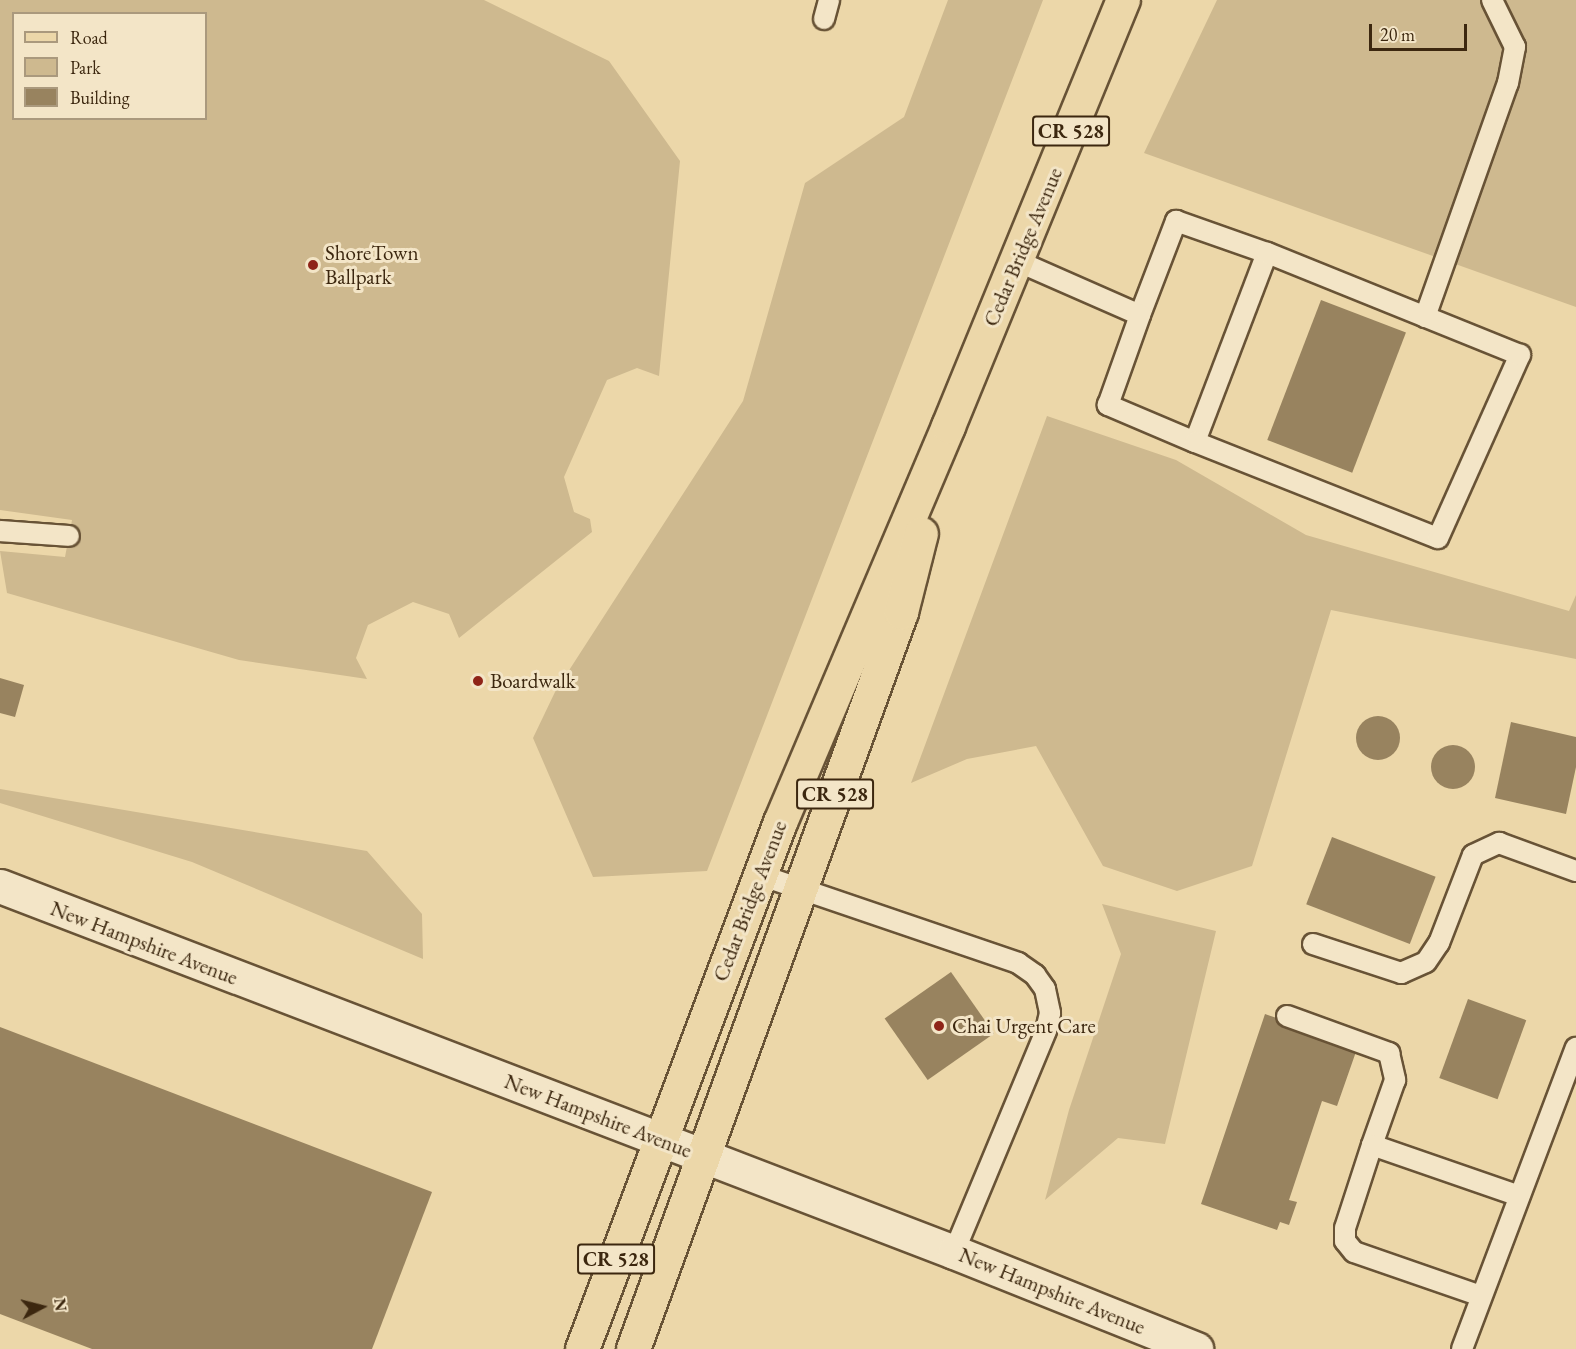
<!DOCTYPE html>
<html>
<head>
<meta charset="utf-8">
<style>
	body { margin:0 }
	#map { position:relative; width:1576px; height:1349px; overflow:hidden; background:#ecd7a9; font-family:"EB Garamond",serif }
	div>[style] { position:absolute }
	.green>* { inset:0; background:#ceb98f }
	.building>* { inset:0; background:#98835f; transform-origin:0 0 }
	.round { border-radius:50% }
	.roads { filter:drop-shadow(2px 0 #685336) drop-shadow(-2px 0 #685336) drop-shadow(0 2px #685336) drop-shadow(0 -2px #685336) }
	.lane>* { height:20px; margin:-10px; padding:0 10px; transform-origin:10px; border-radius:10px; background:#f3e5c7 }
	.secondary>* { height:33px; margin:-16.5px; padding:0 16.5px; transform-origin:16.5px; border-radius:16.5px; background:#f3e5c7 }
	.primary>* { height:33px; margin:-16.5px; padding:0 16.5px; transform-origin:16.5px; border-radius:16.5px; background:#ecd7a9 }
	.dots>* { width:16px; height:16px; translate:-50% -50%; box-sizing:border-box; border:3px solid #f3e5c7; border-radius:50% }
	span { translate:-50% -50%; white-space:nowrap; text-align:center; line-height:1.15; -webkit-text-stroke:6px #f3e5c7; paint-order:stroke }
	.shield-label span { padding:2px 4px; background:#f3e5c7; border:2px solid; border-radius:4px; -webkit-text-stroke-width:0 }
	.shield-label { font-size:20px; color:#3c270f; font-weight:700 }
	.street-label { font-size:21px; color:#3c270f }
	.poi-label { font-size:21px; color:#3c270f }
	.left { translate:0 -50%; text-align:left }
	.legend { position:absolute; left:12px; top:12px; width:195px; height:108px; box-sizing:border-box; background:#f3e5c7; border:2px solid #aa997d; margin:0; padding:8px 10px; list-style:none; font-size:18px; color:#3c270f }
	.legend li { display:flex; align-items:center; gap:12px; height:30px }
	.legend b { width:30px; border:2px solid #aa997d }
	.north { position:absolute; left:12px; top:1277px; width:60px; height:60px; -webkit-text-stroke:4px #f3e5c7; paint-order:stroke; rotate:83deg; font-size:16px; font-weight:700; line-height:24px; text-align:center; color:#3c270f }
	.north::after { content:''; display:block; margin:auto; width:21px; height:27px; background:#3c270f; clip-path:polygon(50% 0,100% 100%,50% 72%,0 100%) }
	.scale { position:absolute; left:1369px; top:24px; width:98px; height:27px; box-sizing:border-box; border:3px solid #3c270f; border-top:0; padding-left:8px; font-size:18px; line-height:21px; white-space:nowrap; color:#3c270f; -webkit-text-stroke:4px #f3e5c7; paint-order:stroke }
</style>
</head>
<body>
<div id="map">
	<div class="green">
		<i style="clip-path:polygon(evenodd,0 0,484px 0,609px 61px,680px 161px,659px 376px,637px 368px,607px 380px,564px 477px,574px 512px,590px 519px,592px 532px,459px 638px,449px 614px,413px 602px,368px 625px,356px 658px,367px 679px,239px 660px,7px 593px,0 551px,65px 557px,72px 520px,0 510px,0 0,14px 14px,206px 14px,206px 118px,14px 118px,14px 14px)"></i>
		<i style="clip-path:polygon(948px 0,1043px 0,707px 871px,593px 877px,533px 738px,555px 692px,743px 401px,805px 183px,904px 117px)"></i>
		<i style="clip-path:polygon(1217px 0,1576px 0,1576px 307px,1144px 153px)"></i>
		<i style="clip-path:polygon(1047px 416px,1176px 460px,1306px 535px,1569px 611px,1576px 595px,1576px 659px,1331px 610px,1252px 866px,1177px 891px,1103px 866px,1036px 746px,967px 759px,911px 783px)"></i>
		<i style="clip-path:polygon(0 789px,367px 851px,422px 914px,423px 959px,192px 862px,0 803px)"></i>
		<i style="clip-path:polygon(1102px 904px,1216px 931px,1165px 1144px,1118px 1138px,1045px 1200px,1069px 1110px,1121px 954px)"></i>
	</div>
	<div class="building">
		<i style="left:1321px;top:300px;width:91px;height:150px;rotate:21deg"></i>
		<i style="clip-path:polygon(0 678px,24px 685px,15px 717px,0 713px)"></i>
		<i class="round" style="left:1356px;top:716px;width:44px;height:44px"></i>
		<i style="clip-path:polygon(1511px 722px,1576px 737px,1576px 767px,1566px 814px,1495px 798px)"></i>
		<i class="round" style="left:1431px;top:745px;width:44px;height:44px"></i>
		<i style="left:1332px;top:837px;width:111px;height:72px;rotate:21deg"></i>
		<i style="left:951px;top:972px;width:75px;height:81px;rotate:55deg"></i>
		<i style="left:1468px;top:999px;width:62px;height:84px;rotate:20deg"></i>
		<i style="clip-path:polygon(1265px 1014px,1358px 1046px,1337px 1106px,1322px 1101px,1289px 1200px,1297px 1202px,1289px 1225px,1280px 1222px,1277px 1230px,1201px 1204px)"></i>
		<i style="clip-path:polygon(0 1027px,432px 1192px,372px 1349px,92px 1349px,0 1314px)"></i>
	</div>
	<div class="roads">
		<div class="lane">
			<i style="left:824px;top:19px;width:20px;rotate:-75deg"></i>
			<i style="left:1017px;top:261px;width:134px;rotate:23.7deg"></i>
			<i style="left:1140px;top:315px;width:101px;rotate:-69deg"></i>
			<i style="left:1176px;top:221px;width:96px;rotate:19.4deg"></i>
			<i style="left:1267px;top:253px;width:202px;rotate:110.9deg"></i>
			<i style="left:1195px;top:442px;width:95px;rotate:-157deg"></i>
			<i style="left:1108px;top:405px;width:96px;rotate:-70.4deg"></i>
			<i style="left:1425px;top:317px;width:248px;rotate:-70.5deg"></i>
			<i style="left:1508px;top:83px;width:37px;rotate:-79deg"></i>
			<i style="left:1515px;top:47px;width:52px;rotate:-116.1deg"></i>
			<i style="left:1195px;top:442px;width:261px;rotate:21.6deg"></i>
			<i style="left:1438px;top:538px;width:201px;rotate:-65.9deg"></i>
			<i style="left:1520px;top:355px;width:273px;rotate:-158deg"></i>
			<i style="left:0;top:531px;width:69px;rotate:4.1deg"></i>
			<i style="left:760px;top:875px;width:273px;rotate:18.8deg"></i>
			<i style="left:1018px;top:963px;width:21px;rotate:35deg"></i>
			<i style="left:1035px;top:975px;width:17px;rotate:54deg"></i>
			<i style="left:1045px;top:989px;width:25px;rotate:78deg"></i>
			<i style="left:1050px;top:1013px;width:18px;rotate:103deg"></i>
			<i style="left:1046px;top:1031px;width:239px;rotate:112.6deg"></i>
			<i style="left:1313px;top:944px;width:93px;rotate:18.2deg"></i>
			<i style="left:1401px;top:973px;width:27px;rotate:-24deg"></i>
			<i style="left:1426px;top:962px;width:23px;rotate:-56deg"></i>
			<i style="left:1439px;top:943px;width:94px;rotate:-68.9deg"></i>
			<i style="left:1473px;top:855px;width:29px;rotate:-25deg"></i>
			<i style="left:1499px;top:843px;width:82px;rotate:20deg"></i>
			<i style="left:1287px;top:1016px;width:109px;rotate:19.9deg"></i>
			<i style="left:1389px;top:1053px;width:28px;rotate:77deg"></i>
			<i style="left:1395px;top:1080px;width:69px;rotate:109.5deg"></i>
			<i style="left:1372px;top:1145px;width:156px;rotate:19.1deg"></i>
			<i style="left:1372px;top:1145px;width:87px;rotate:108deg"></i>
			<i style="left:1345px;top:1228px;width:13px;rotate:90deg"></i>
			<i style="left:1345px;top:1241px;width:14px;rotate:51deg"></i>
			<i style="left:1354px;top:1252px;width:134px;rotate:19.1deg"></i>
			<i style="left:1462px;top:1349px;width:322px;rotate:-69.3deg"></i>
		</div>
		<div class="secondary">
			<i style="left:0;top:886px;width:1022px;rotate:20.99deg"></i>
			<i style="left:954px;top:1252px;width:261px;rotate:21.8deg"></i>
		</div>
		<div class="primary">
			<i style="left:582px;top:1349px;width:563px;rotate:-69.41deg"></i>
			<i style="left:780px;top:822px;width:430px;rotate:-67deg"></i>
			<i style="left:948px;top:426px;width:461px;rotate:-67.7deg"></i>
			<i style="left:633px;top:1349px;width:784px;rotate:-70.02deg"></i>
			<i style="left:901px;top:612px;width:81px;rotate:-75.8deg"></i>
		</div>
	</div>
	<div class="dots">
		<i style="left:313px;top:265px;background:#8f2418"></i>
		<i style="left:478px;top:681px;background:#8f2418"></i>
		<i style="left:939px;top:1026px;background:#8f2418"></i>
	</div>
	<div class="shield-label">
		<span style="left:1071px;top:131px">CR 528</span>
		<span style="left:835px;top:794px">CR 528</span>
		<span style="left:616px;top:1259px">CR 528</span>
	</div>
	<div class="street-label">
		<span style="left:1023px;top:247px;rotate:-67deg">Cedar Bridge Avenue</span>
		<span style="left:750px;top:901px;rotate:-69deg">Cedar Bridge Avenue</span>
		<span style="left:144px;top:943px;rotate:21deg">New Hampshire Avenue</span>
		<span style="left:598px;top:1116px;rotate:21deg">New Hampshire Avenue</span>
		<span style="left:1052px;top:1291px;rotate:22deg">New Hampshire Avenue</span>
	</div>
	<div class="poi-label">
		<span class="left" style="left:325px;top:265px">ShoreTown<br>Ballpark</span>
		<span class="left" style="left:490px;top:681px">Boardwalk</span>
		<span class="left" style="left:952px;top:1026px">Chai Urgent Care</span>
	</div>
	<ul class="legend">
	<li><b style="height:8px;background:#ecd7a9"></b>Road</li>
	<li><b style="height:16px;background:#ceb98f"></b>Park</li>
	<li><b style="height:16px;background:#98835f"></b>Building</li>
	</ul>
	<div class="north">N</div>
	<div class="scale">20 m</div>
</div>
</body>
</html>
